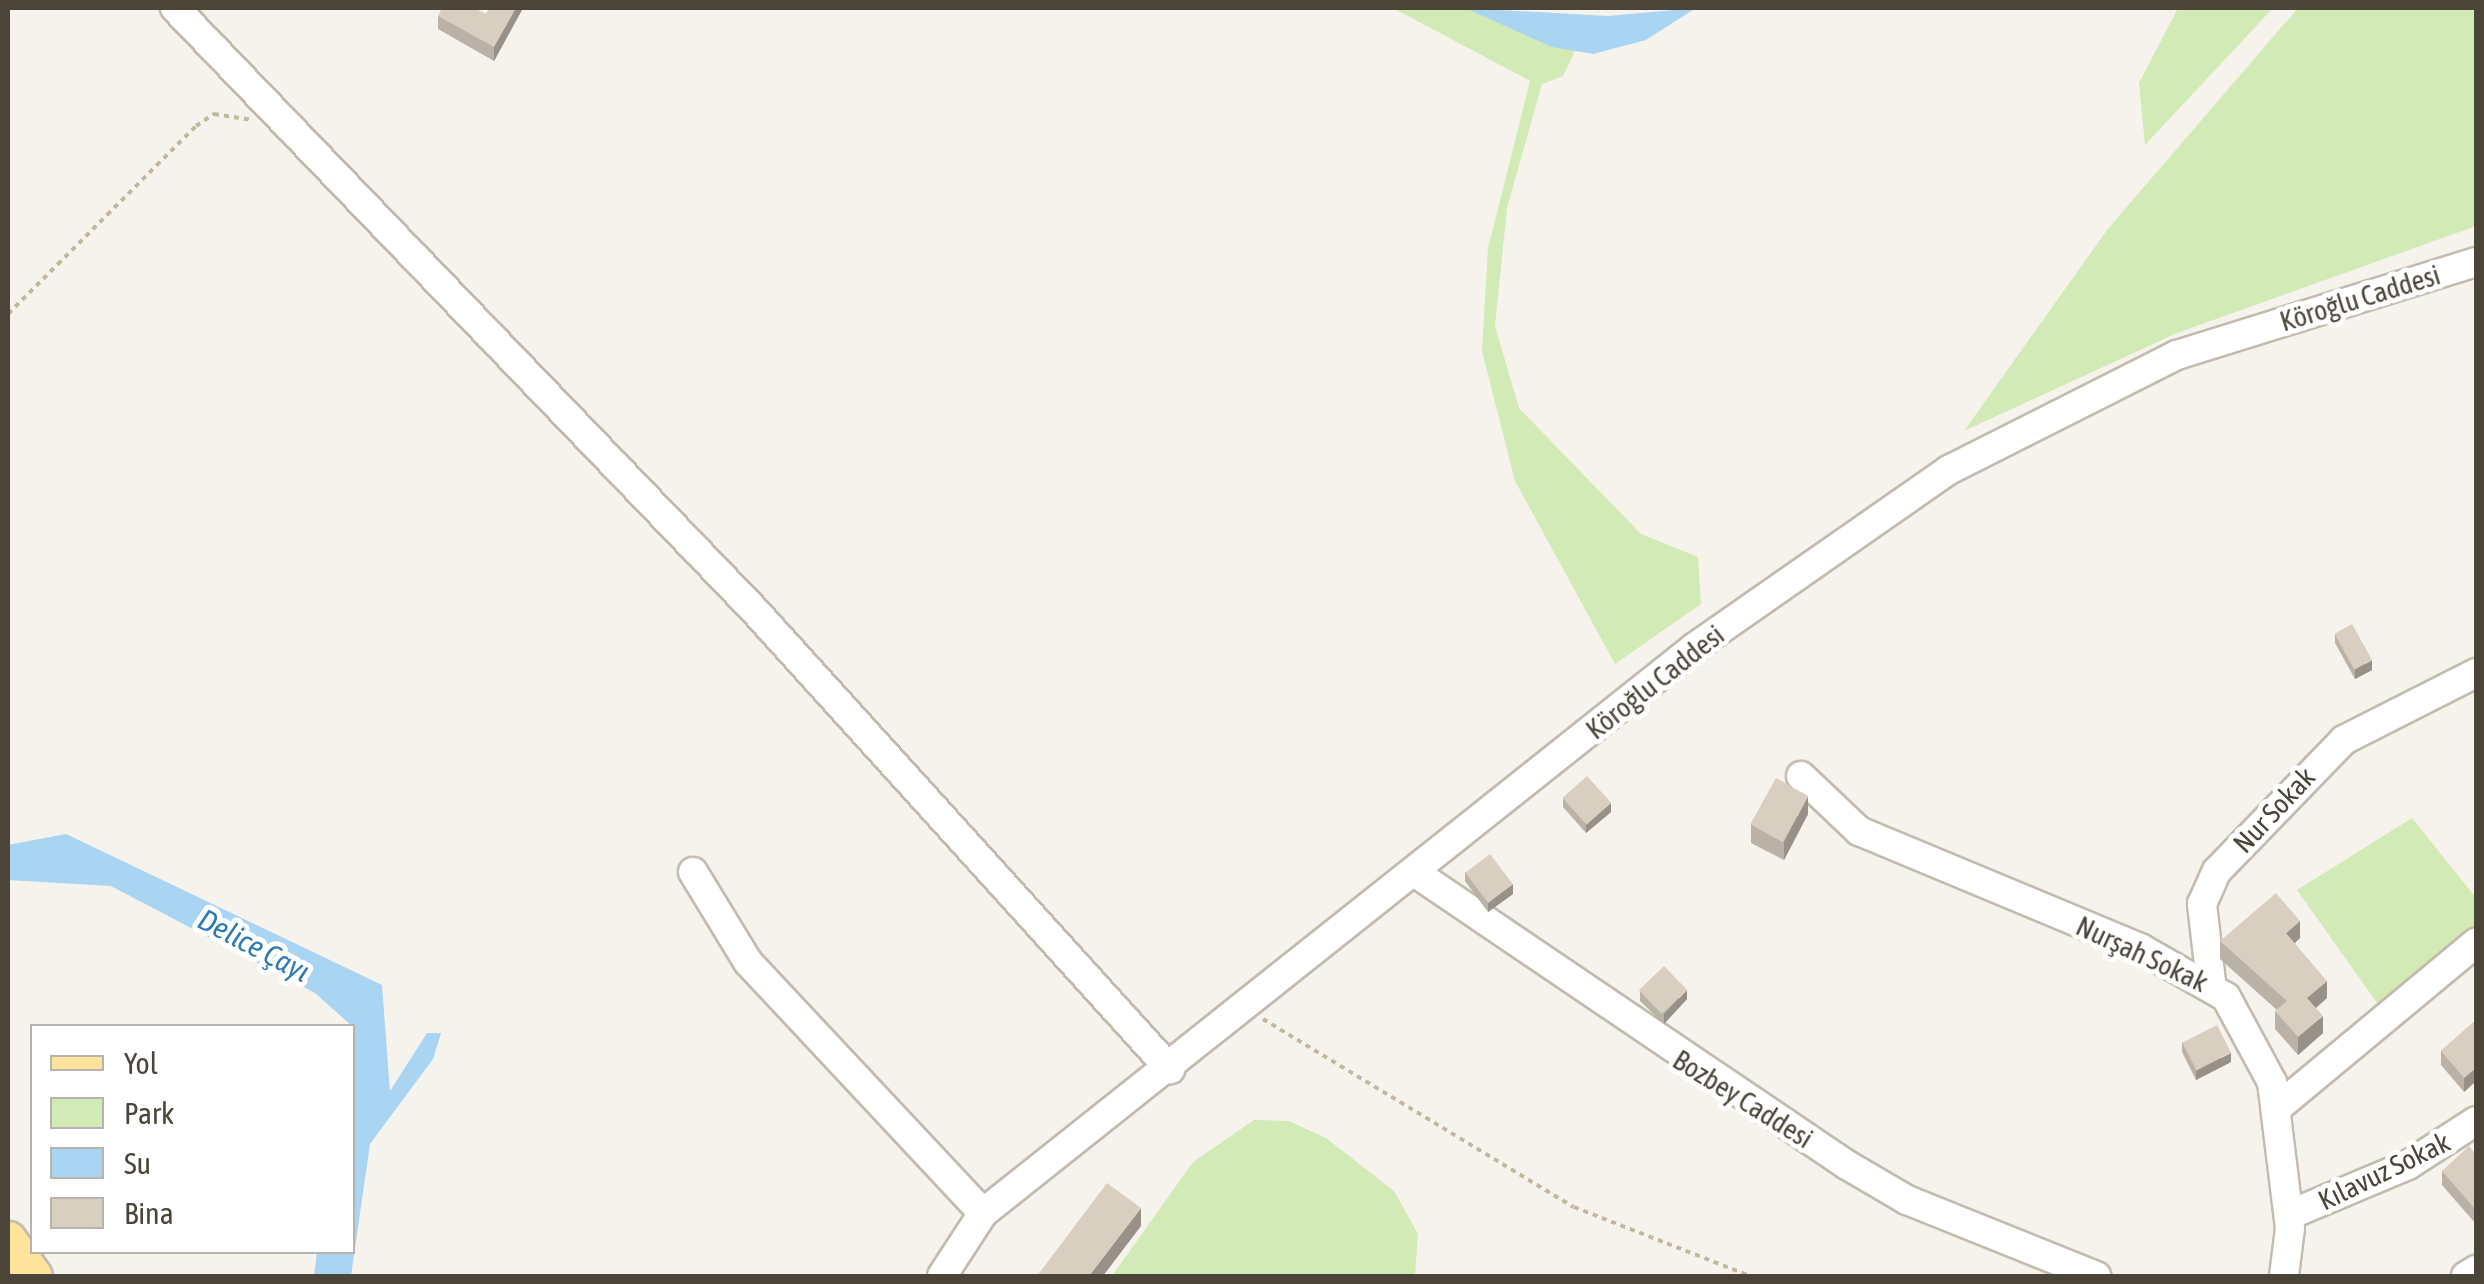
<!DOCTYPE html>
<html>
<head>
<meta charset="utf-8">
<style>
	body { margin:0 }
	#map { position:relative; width:2484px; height:1284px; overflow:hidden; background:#f6f3ec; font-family:"Asap Condensed",sans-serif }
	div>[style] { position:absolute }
	.green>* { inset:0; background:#d2eab5 }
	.water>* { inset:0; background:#a9d4f2 }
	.path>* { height:4px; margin-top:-2px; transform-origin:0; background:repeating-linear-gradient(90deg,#c4b79f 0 5px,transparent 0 10px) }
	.roads { filter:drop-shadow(2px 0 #c2bbae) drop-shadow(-2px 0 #c2bbae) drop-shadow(0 2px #c2bbae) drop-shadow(0 -2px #c2bbae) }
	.minor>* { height:28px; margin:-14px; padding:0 14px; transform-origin:14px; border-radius:14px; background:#fff }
	.major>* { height:35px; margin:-17.5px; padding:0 17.5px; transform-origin:17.5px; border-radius:17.5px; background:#ffe39c }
	.wall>* { inset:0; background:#bab2a6 }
	.shaded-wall>* { inset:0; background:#979187 }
	.building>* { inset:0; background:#d8cfc1; transform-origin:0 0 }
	span { translate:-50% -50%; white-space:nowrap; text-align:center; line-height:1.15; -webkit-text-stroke:10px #fff; paint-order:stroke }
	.street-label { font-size:28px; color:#4b4439 }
	.water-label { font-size:30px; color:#2e7ab2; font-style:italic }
	.frame { position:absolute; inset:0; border:10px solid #4b4439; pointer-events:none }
	.legend { position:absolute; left:30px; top:1024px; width:325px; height:230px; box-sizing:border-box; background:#fff; border:2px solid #b7b4b0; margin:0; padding:12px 18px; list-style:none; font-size:30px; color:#4b4439 }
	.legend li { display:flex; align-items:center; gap:20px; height:50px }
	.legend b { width:50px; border:2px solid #b7b4b0 }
</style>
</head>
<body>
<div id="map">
	<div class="green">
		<i style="clip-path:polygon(1393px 8px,1465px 8px,1575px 51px,1563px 76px,1542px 84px,1507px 208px,1495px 326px,1519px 408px,1641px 534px,1698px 557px,1701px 604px,1615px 664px,1515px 481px,1482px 351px,1488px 248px,1530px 81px)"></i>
		<i style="clip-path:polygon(2178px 8px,2273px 8px,2145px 145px,2139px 83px)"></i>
		<i style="clip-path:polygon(2298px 8px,2476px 8px,2476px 226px,2177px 333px,1964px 431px,2107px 230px)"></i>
		<i style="clip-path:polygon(2412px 818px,2476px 898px,2476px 927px,2380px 1007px,2297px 890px)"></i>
		<i style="clip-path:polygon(1254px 1120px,1289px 1121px,1326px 1138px,1394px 1191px,1418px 1234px,1415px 1276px,1112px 1276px,1193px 1162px)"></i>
	</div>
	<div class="water">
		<i style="clip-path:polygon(1465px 8px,1608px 16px,1696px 8px,1646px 40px,1593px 54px,1552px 47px)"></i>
		<i style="clip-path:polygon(66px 834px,382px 985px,390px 1091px,427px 1033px,441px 1033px,433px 1059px,370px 1144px,351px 1276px,314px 1276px,317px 1252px,352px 1252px,352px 1026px,315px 993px,111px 886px,8px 880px,8px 845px)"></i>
	</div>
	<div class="path">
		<i style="left:8px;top:314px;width:266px;rotate:-45deg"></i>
		<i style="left:196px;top:126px;width:22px;rotate:-34deg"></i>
		<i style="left:214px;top:114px;width:37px;rotate:9deg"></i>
		<i style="left:1263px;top:1019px;width:363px;rotate:31.2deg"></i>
		<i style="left:1574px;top:1207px;width:189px;rotate:21.4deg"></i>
	</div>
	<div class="roads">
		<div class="minor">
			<i style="left:175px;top:8px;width:838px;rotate:46.11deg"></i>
			<i style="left:756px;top:612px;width:617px;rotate:47.83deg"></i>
			<i style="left:1801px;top:776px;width:80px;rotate:43.5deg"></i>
			<i style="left:1859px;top:831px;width:304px;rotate:22.6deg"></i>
			<i style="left:2140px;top:948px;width:99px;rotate:29.7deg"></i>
			<i style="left:2226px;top:997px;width:97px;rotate:61.6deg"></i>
			<i style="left:2272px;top:1082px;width:147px;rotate:83deg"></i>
			<i style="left:2290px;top:1228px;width:48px;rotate:97.1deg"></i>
			<i style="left:693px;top:872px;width:105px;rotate:58.6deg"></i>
			<i style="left:748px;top:962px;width:344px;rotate:46.9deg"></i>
			<i style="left:1417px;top:874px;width:519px;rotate:34.09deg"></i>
			<i style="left:1847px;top:1165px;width:69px;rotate:30.3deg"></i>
			<i style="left:1907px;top:1200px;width:204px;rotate:21.9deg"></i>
			<i style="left:2211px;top:982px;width:79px;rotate:-96.6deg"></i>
			<i style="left:2202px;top:904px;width:36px;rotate:-66deg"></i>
			<i style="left:2217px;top:871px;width:182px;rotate:-45.9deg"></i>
			<i style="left:2344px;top:740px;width:148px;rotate:-26.9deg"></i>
			<i style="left:2277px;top:1108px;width:259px;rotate:-39.7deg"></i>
			<i style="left:2289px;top:1215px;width:129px;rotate:-22.8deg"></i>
			<i style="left:2408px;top:1165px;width:81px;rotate:-32.9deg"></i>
			<i style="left:942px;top:1276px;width:75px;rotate:-56.9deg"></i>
			<i style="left:983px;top:1213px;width:910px;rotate:-38.48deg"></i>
			<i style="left:1695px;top:647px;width:310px;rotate:-34.9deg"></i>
			<i style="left:1949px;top:470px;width:255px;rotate:-26.8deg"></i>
			<i style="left:2177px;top:355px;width:313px;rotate:-17.3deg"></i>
			<i style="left:2466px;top:1276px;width:12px;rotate:-31deg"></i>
		</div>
		<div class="major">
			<i style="left:8px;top:1239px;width:45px;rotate:54.9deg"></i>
		</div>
	</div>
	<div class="wall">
		<i style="clip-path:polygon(490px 8px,523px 8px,494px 61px,438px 29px,438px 16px,486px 14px)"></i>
		<i style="clip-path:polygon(2335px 634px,2372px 670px,2355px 679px,2335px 643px)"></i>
		<i style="clip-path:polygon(1563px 798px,1611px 812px,1586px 833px,1563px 807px)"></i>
		<i style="clip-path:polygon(1808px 814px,1784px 860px,1751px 843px,1751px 825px)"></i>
		<i style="clip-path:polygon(1465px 872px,1513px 894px,1488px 912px,1465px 881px)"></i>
		<i style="clip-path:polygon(2300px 938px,2295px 943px,2327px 998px,2316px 1008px,2323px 1033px,2298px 1055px,2275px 1029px,2275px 1011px,2277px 1010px,2220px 959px,2220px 941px)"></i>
		<i style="clip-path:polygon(1640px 992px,1687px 999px,1664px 1024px,1640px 1001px)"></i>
		<i style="clip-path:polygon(2476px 1020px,2476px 1081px,2464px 1092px,2441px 1065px,2441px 1051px)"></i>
		<i style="clip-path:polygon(2182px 1042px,2231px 1062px,2196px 1080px,2182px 1052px)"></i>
		<i style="clip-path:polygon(2476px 1155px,2475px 1223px,2442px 1185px,2442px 1171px)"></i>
	</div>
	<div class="shaded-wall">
		<i style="clip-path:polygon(516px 8px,523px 8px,494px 61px,494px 47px)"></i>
		<i style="clip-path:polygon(2372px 660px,2372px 670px,2355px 679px,2355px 670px)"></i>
		<i style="clip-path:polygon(1808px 796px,1808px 814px,1784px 860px,1784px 842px)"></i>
		<i style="clip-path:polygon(1611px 803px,1611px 812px,1586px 833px,1586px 824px)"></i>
		<i style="clip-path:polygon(1513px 884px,1513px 894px,1488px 912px,1488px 903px)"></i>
		<i style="clip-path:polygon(2300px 921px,2300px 938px,2286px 951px,2286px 933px)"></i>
		<i style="clip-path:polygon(2327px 981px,2327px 998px,2307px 1015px,2307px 998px)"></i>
		<i style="clip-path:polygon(1687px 990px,1687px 999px,1664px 1024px,1664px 1014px)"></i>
		<i style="clip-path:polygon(2323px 1016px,2323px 1033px,2298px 1055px,2298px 1037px)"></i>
		<i style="clip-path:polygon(2231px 1053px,2231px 1062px,2196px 1080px,2196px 1071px)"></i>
		<i style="clip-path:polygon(2476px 1068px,2476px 1081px,2464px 1092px,2464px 1078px)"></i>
		<i style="clip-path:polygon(1141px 1208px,1141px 1226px,1103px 1276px,1089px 1276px)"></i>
	</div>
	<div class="building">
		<i style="clip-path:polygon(442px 8px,474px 8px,486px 14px,490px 8px,516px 8px,494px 47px,438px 16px)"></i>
		<i style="left:2352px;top:624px;width:41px;height:20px;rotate:61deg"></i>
		<i style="left:1587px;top:776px;width:36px;height:33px;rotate:48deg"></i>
		<i style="left:1776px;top:778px;width:37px;height:53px;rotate:29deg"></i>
		<i style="left:1490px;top:854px;width:38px;height:31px;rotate:53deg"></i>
		<i style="clip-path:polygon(2276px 893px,2300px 921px,2286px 933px,2327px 981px,2307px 998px,2323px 1016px,2298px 1037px,2275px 1011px,2287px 1001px,2220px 941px)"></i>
		<i style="left:1664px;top:966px;width:33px;height:35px;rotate:46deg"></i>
		<i style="clip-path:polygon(2476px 1020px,2476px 1068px,2464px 1078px,2441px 1051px)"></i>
		<i style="left:2217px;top:1025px;width:31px;height:39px;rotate:63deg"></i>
		<i style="clip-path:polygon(2469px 1146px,2476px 1155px,2475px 1209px,2442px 1171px)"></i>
		<i style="clip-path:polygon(1107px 1183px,1141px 1208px,1089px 1276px,1037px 1276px)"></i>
	</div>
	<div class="street-label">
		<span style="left:2360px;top:298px;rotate:-17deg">Köroğlu Caddesi</span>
		<span style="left:1655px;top:682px;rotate:-38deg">Köroğlu Caddesi</span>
		<span style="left:2274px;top:810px;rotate:-47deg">Nur Sokak</span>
		<span style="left:2142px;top:954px;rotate:25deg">Nurşah Sokak</span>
		<span style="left:1743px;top:1099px;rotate:32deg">Bozbey Caddesi</span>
		<span style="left:2384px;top:1171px;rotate:-26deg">Kılavuz Sokak</span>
	</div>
	<div class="water-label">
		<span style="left:254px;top:945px;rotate:28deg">Delice Çayı</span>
	</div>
	<div class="frame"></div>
	<ul class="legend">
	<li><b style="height:12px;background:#ffe39c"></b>Yol</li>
	<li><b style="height:28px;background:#d2eab5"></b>Park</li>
	<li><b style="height:28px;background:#a9d4f2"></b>Su</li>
	<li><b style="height:28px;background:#d8cfc1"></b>Bina</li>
	</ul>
</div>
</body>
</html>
